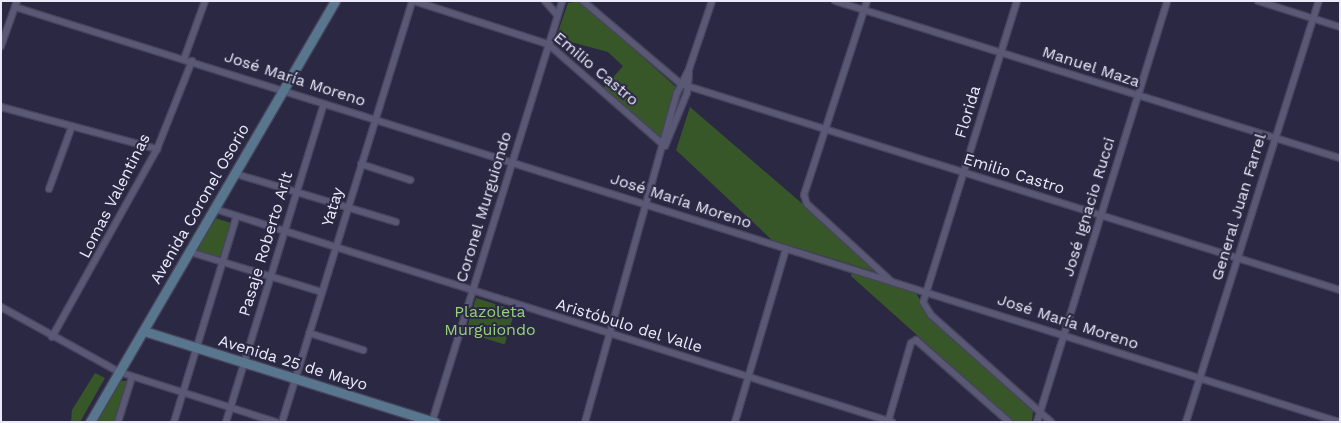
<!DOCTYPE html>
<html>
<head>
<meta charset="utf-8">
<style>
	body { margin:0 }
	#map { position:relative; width:1341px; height:423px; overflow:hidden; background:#2a2842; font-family:"Work Sans",sans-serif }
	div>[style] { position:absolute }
	.green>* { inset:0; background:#385729; transform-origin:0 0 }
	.roads { filter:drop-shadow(1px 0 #47445b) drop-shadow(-1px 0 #47445b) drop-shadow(0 1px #47445b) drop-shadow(0 -1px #47445b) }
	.street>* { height:6px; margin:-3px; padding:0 3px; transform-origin:3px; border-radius:3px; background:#595875 }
	.secondary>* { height:9px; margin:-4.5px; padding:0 4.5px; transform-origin:4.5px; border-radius:4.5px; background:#58778e }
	span { translate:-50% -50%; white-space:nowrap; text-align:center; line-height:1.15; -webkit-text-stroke:4px #2a2842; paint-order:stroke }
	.street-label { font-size:16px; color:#eaeafb }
	.park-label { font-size:16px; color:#97d27b }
	.frame { position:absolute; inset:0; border:2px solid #eaeafb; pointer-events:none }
</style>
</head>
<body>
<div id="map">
	<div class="green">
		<i style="clip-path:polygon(580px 1px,676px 87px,661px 141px,603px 89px,623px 66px,608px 52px,556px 38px,568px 3px)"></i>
		<i style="clip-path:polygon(690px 107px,877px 268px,876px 272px,772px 240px,676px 150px)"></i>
		<i style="clip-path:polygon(215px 218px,231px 223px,220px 257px,195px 250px)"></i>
		<i style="clip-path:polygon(852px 272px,916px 293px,929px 316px,1033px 411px,1032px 422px,1014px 422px,851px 276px)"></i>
		<i style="left:476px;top:298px;width:41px;height:36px;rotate:17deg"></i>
		<i style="clip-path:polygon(95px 373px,105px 378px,80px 422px,71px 422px,72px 410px)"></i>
		<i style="clip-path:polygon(120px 381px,128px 381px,115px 422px,95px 422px)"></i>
	</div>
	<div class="roads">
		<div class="street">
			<i style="left:414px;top:1px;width:141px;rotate:17.8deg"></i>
			<i style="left:548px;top:44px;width:155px;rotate:41.1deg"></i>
			<i style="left:545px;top:1px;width:18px;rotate:49deg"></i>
			<i style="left:583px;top:1px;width:128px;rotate:40.3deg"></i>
			<i style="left:681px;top:84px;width:690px;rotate:17.36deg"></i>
			<i style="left:835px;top:1px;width:529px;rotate:17.27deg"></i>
			<i style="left:867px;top:1px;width:204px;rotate:108deg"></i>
			<i style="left:804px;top:195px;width:9px;rotate:72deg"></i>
			<i style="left:807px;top:204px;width:113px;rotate:42.5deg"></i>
			<i style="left:1017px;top:1px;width:315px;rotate:107.3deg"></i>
			<i style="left:923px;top:302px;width:15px;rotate:58deg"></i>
			<i style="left:931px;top:315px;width:161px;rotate:41.7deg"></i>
			<i style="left:1258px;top:1px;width:86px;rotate:17.6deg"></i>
			<i style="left:15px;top:7px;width:1388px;rotate:17.4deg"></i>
			<i style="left:1px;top:46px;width:48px;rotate:-70.4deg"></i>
			<i style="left:184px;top:59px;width:62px;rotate:-70.1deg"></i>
			<i style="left:1px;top:107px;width:162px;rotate:15.1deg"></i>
			<i style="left:665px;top:146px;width:57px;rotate:-67.5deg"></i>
			<i style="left:687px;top:93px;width:20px;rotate:-84deg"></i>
			<i style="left:361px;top:164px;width:52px;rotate:18.1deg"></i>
			<i style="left:236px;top:174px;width:167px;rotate:16.7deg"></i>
			<i style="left:49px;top:189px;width:67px;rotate:-69.9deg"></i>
			<i style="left:215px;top:209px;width:710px;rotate:17.46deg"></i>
			<i style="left:190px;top:252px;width:138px;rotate:16.9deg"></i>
			<i style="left:1px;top:307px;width:135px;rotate:28.8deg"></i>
			<i style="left:119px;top:372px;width:165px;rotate:17.7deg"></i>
			<i style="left:309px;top:333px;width:57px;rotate:17.5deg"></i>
			<i style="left:52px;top:337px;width:215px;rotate:-60.8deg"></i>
			<i style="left:157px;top:149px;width:95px;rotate:-68.3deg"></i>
			<i style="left:118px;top:422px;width:47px;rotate:-72.7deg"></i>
			<i style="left:174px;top:422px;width:213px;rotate:-73.1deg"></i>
			<i style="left:226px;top:422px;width:333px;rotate:-72.9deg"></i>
			<i style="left:282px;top:422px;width:441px;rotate:-72.8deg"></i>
			<i style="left:432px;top:422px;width:441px;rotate:-72.8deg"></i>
			<i style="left:585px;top:422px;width:342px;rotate:-74.4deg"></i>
			<i style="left:677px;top:93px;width:27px;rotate:-63deg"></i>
			<i style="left:689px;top:69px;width:72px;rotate:-71.3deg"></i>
			<i style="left:735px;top:422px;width:180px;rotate:-73.6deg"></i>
			<i style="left:888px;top:422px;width:82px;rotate:-73.8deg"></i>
			<i style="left:911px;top:343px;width:6px;rotate:-31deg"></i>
			<i style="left:916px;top:340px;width:124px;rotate:41.4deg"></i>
			<i style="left:1037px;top:422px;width:441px;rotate:-72.8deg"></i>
			<i style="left:1186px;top:422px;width:442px;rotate:-72.5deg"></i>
		</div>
		<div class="secondary">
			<i style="left:144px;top:331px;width:305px;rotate:17.4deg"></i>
			<i style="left:90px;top:422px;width:487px;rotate:-59.8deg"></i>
		</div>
	</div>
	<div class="street-label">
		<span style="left:1091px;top:67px;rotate:18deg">Manuel Maza</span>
		<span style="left:596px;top:69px;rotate:40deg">Emilio Castro</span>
		<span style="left:295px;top:79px;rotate:18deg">José María Moreno</span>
		<span style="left:968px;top:112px;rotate:-73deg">Florida</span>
		<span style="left:1014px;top:174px;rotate:17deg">Emilio Castro</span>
		<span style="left:115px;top:196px;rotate:-63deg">Lomas Valentinas</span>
		<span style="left:681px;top:201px;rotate:18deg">José María Moreno</span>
		<span style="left:200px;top:204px;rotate:-60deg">Avenida Coronel Osorio</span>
		<span style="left:333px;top:207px;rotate:-73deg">Yatay</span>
		<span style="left:484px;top:207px;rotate:-73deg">Coronel Murguiondo</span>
		<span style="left:1089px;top:207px;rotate:-73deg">José Ignacio Rucci</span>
		<span style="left:1239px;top:207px;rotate:-73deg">General Juan Farrel</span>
		<span style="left:266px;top:244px;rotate:-73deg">Pasaje Roberto Arlt</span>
		<span style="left:1068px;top:322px;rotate:18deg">José María Moreno</span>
		<span style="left:629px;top:326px;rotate:17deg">Aristóbulo del Valle</span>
		<span style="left:293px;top:363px;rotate:17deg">Avenida 25 de Mayo</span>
	</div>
	<div class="park-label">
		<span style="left:490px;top:321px">Plazoleta<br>Murguiondo</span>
	</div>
	<div class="frame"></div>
</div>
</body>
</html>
